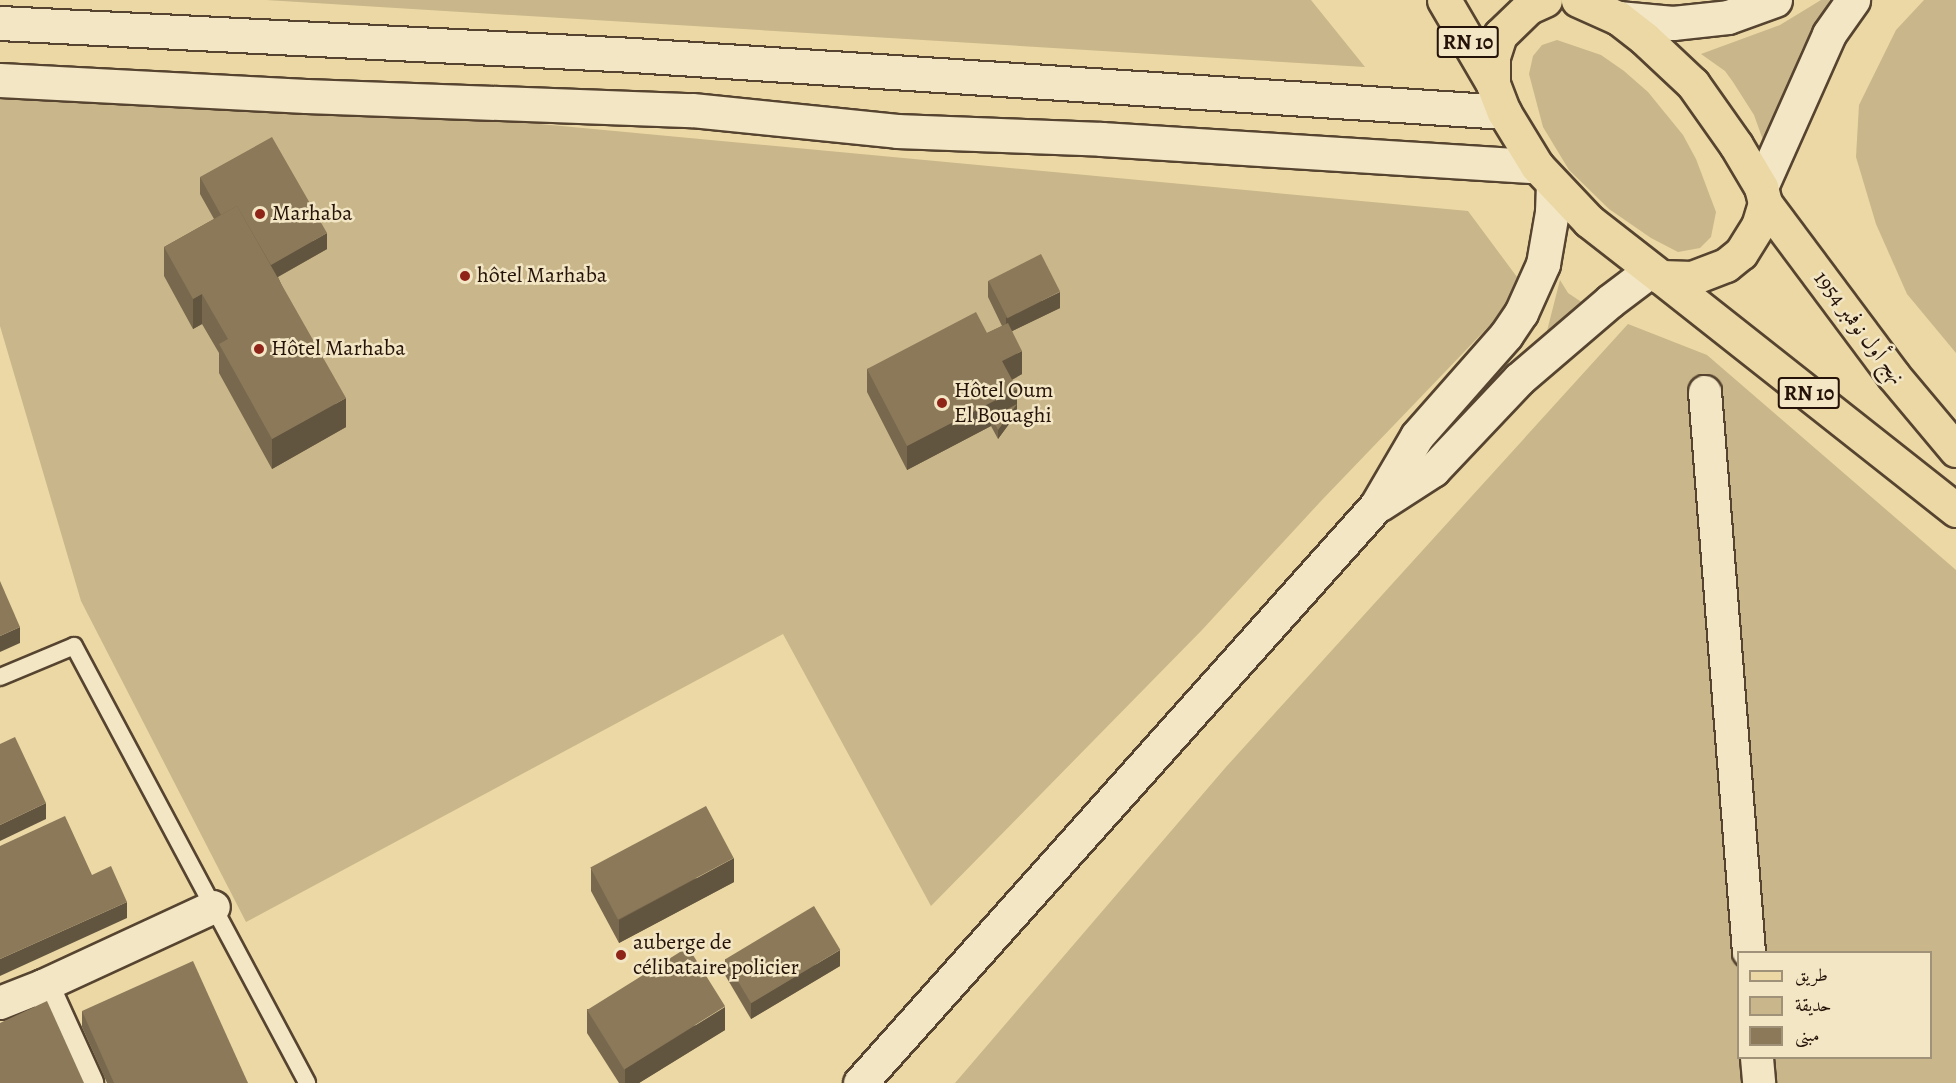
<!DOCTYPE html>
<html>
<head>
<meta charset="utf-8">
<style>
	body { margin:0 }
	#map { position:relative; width:1956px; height:1083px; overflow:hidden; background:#ebd8a5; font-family:Alegreya,Amiri,serif }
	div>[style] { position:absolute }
	.green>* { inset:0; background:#c9b68a }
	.roads { filter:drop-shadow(2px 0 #564430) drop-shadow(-2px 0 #564430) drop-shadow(0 2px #564430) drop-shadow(0 -2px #564430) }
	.lane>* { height:16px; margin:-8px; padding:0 8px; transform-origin:8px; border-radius:8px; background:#f2e6c4 }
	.street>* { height:32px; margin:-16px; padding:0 16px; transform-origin:16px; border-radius:16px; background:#f2e6c4 }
	.secondary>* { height:33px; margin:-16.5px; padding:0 16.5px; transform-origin:16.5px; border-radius:16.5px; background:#f2e6c4 }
	.primary>* { height:33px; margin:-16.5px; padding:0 16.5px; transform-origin:16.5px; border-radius:16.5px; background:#ebd8a5 }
	.wall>* { inset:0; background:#78684d }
	.shaded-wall>* { inset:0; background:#62553f }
	.building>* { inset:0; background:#8c795a; transform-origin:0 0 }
	.dots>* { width:16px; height:16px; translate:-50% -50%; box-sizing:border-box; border:3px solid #f2e6c4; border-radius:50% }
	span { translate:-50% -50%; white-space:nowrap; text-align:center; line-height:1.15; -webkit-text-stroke:5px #f2e6c4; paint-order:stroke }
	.shield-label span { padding:2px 4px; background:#f2e6c4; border:2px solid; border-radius:4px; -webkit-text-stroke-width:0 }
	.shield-label { font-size:21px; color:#251209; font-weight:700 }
	.poi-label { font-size:22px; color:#251209 }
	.left { translate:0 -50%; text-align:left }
	.street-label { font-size:22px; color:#251209 }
	.legend { position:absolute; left:1737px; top:951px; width:195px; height:108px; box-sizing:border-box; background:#f2e6c4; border:2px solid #a09179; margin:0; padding:8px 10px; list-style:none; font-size:18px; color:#251209 }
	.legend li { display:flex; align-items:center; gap:12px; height:30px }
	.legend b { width:30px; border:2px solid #a09179 }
</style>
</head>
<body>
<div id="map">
	<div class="green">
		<i style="clip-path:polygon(266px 0,1311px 0,1365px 67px)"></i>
		<i style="clip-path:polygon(1821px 0,1830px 0,1801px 51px,1767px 140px,1763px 140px,1754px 115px,1733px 82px,1725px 71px,1701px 54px,1780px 25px)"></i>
		<i style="clip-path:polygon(1924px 0,1956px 0,1956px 353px,1907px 294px,1876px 224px,1856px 157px,1859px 105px,1896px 30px)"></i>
		<i style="clip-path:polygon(1557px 40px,1601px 55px,1624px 71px,1648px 92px,1683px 135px,1696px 159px,1716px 212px,1711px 237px,1700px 248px,1678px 252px,1651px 238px,1609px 209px,1569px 170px,1543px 127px,1529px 74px,1533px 56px,1542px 45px)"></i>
		<i style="clip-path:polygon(0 96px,488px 119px,1468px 211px,1517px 277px,1514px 300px,1321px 501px,1202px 630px,931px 906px,783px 634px,246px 922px,81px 601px,0 326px)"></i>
		<i style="clip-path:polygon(1560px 280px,1568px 293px,1589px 307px,1547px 331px)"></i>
		<i style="clip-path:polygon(evenodd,1628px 324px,1707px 355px,1956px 570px,1956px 1083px,955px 1083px,1226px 767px,1628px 324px,1738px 952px,1930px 952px,1930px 1058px,1738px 1058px,1738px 952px)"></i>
	</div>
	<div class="roads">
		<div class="lane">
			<i style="left:0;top:677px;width:80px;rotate:-22.7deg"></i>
			<i style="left:74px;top:646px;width:495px;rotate:61.9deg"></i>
		</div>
		<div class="street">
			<i style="left:1705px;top:392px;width:562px;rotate:85.51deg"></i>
			<i style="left:43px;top:986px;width:188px;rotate:-24.8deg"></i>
			<i style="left:0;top:1003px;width:46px;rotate:-21.6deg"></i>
			<i style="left:43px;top:986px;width:107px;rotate:65.6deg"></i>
			<i style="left:1757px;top:1058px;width:25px;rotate:85deg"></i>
		</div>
		<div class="secondary">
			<i style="left:1618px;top:18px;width:55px;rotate:5.2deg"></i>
			<i style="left:1673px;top:23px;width:55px;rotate:-6.2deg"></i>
			<i style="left:1728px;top:17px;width:50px;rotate:-19.9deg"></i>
			<i style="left:0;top:23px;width:634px;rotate:2.89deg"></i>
			<i style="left:633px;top:55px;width:873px;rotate:3.74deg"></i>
			<i style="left:0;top:80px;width:306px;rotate:3deg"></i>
			<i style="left:306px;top:96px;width:386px;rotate:2.1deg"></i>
			<i style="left:692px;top:110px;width:206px;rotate:5.8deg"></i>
			<i style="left:897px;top:131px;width:205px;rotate:2.2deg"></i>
			<i style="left:1102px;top:139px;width:436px;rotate:3.6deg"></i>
			<i style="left:1761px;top:187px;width:167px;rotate:-66deg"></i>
			<i style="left:1829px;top:34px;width:42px;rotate:-54.8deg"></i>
			<i style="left:1380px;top:504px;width:63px;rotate:-32.7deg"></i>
			<i style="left:1433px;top:470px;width:125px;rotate:-46.6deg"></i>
			<i style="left:1519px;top:379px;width:120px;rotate:-40.6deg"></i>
			<i style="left:1610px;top:301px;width:51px;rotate:-37.1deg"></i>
			<i style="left:860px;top:1083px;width:774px;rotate:-48.19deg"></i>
			<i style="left:1376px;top:506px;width:81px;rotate:-59.6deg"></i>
			<i style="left:1417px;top:436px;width:135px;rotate:-48.6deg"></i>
			<i style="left:1506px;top:335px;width:27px;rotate:-56deg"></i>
			<i style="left:1521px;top:313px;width:54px;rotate:-65.8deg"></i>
			<i style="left:1543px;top:264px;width:53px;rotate:-80.2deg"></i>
			<i style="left:1552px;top:212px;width:27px;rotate:-88deg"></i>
		</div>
		<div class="primary">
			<i style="left:1444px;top:0;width:97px;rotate:59.7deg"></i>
			<i style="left:1545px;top:0;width:17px;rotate:156deg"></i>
			<i style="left:1529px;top:7px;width:40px;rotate:136deg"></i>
			<i style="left:1500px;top:35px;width:23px;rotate:108deg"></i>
			<i style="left:1493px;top:57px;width:27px;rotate:90deg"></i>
			<i style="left:1493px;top:84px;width:30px;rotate:69deg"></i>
			<i style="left:1504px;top:112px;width:63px;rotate:58.6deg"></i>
			<i style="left:1537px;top:166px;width:76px;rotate:46.6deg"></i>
			<i style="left:1589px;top:221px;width:91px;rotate:37.9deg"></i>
			<i style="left:1661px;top:277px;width:31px;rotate:2deg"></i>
			<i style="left:1692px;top:278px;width:36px;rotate:-21deg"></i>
			<i style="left:1726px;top:265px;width:19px;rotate:-39deg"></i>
			<i style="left:1741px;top:253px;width:32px;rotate:-58deg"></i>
			<i style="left:1758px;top:226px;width:24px;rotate:-73deg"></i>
			<i style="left:1765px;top:203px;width:16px;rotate:-104deg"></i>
			<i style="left:1761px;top:187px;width:49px;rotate:-120.8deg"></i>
			<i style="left:1736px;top:145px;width:75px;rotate:-125.2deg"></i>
			<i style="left:1693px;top:84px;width:67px;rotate:-136.8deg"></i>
			<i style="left:1644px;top:38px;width:33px;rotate:-142deg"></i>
			<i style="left:1618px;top:18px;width:44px;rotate:-155.8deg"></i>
			<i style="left:1765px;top:203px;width:214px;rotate:53.3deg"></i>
			<i style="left:1893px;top:375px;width:98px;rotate:50deg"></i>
			<i style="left:1661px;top:277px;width:376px;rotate:38.3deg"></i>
		</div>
	</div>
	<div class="wall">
		<i style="clip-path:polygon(200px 177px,327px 249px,278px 277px,346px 427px,272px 469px,219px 373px,219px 353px,202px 324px,193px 329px,164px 276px,164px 247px,214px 219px,200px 194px)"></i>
		<i style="clip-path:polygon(988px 281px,1060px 308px,1012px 331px,1022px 374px,1012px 380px,1017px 413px,998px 439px,991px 426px,907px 470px,867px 392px,867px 369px,987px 333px,1002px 326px,988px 297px)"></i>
		<i style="clip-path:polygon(591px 868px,734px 882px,619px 943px,591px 891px)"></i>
		<i style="clip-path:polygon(725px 959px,840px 966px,751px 1019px,725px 975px)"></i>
		<i style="clip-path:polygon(587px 1009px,725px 1030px,639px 1083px,619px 1083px,587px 1033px)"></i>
		<i style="clip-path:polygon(82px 1011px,248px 1083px,107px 1083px,82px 1027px)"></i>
	</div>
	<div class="shaded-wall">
		<i style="clip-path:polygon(327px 233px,327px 249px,265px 284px,265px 268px)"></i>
		<i style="clip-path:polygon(1060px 292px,1060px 308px,1006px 334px,1006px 318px)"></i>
		<i style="clip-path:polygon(202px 294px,202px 324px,193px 329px,193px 299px)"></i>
		<i style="clip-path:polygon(1022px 351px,1022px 374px,1002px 385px,1002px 361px)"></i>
		<i style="clip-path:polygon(1017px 389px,1017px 413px,998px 439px,998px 430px,991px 418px,991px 426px,907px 470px,907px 446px)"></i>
		<i style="clip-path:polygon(346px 398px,346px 427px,272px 469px,272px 439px)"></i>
		<i style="clip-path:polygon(20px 627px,20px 643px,0 652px,0 636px)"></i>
		<i style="clip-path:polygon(46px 803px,46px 819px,0 841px,0 825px)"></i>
		<i style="clip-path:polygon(734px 858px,734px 882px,619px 943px,619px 920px)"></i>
		<i style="clip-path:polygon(127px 902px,127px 918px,0 976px,0 959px)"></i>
		<i style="clip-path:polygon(840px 950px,840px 966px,751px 1019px,751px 1003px)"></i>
		<i style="clip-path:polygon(725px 1007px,725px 1030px,639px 1083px,625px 1083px,625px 1069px)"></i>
	</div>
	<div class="building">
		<i style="clip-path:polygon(272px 137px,327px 233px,271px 265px,237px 206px,221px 215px,200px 177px)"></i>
		<i style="clip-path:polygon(237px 206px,346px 398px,272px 439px,219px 344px,228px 339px,202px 294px,193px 299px,164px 247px)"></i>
		<i style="left:1041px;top:254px;width:42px;height:59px;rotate:63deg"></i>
		<i style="clip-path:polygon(976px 312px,987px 333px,1008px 323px,1022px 351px,1002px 361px,1017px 389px,907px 446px,867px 369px)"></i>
		<i style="clip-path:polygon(1017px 404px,998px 430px,991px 418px)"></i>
		<i style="clip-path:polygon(0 581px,20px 627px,0 636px)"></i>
		<i style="clip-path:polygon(15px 737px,46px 803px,0 825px,0 744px)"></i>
		<i style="left:706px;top:806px;width:59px;height:131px;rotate:62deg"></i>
		<i style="clip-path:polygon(65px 816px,92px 875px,111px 866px,127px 902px,0 959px,0 846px)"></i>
		<i style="left:814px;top:906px;width:51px;height:104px;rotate:59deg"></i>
		<i style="left:688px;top:947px;width:70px;height:119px;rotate:58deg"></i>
		<i style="clip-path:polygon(193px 961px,248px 1083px,114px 1083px,82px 1011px)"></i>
		<i style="clip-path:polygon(47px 1001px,84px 1083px,0 1083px,0 1023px)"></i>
	</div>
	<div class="dots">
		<i style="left:260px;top:214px;background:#8f2418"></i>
		<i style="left:465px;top:276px;background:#8f2418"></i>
		<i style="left:259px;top:349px;background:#8f2418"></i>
		<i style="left:942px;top:403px;background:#8f2418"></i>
		<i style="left:621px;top:955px;background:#8f2418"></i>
	</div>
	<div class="shield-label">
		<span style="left:1468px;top:42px">RN 10</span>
		<span style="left:1809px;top:393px">RN 10</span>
	</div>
	<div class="poi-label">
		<span class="left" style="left:272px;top:214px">Marhaba</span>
		<span class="left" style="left:477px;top:276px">hôtel Marhaba</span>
		<span class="left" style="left:271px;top:349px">Hôtel Marhaba</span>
		<span class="left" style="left:954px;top:403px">Hôtel Oum<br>El Bouaghi</span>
		<span class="left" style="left:633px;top:955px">auberge de<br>célibataire policier</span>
	</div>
	<div class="street-label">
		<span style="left:1859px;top:328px;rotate:53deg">نهج أول نوفمبر 1954</span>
	</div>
	<ul class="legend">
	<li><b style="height:8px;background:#ebd8a5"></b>طريق</li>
	<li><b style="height:16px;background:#c9b68a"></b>حديقة</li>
	<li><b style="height:16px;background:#8c795a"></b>مبنى</li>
	</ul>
</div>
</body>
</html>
